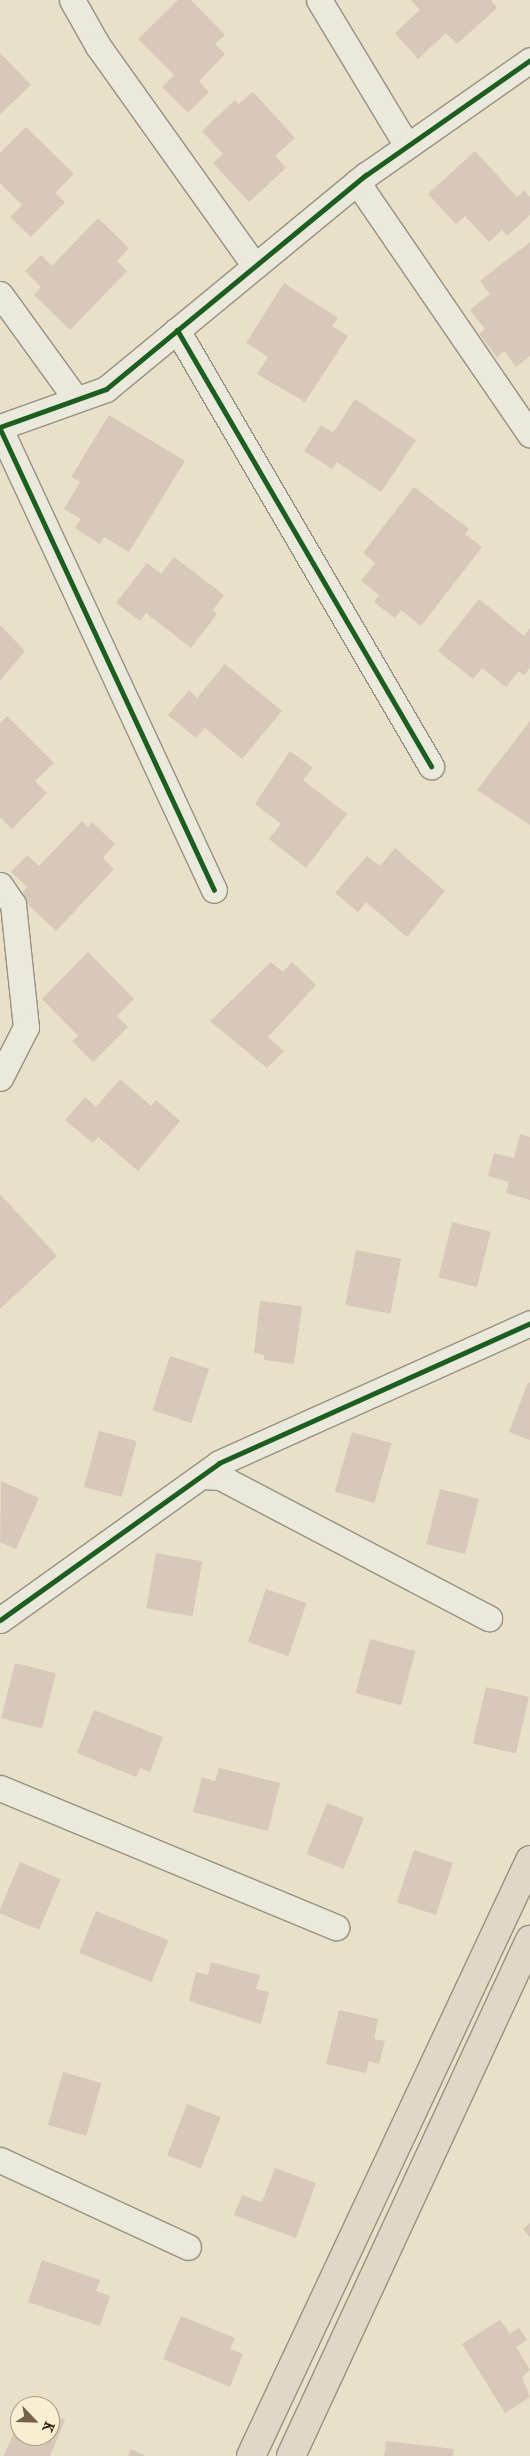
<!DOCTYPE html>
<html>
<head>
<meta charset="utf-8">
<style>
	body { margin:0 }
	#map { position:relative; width:530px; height:2456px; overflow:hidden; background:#e8e0c8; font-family:"IM FELL Great Primer",serif }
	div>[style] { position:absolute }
	.building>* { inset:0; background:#d8c8ba; transform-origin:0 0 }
	.roads { filter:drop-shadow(1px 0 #989080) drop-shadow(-1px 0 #989080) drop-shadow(0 1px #989080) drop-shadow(0 -1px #989080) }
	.minor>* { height:25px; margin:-12.5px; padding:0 12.5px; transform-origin:12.5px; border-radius:12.5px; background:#ebe8dc }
	.major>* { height:28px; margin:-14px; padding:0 14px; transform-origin:14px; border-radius:14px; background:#dfd8c6 }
	.cycleway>* { height:5px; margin:-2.5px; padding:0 2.5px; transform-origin:2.5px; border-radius:2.5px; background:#1b5e20 }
	span { translate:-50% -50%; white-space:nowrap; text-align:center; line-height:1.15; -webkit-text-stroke:4px #f8efd3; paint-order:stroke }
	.north { position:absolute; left:10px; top:2396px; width:50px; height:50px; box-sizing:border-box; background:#f8efd3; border:1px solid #ab9a82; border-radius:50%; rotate:114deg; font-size:14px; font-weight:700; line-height:20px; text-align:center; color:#381b08 }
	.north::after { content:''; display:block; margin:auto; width:18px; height:22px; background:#76604b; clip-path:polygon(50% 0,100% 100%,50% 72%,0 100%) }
</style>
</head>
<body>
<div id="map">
	<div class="building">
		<i style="clip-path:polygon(178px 0,191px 0,225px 35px,215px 44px,225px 54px,199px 81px,209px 92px,188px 113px,162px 87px,174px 75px,138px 39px)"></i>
		<i style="clip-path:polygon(411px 0,491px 0,497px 8px,457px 44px,446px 33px,418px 59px,395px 33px,420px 10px)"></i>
		<i style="clip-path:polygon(0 53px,31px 85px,0 114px)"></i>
		<i style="clip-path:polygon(253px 92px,295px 138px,275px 156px,286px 168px,249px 202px,213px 163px,223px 154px,202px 131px,235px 100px,239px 104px)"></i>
		<i style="clip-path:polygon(26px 127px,74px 174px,55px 193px,65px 202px,31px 237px,10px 217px,22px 205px,0 183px,0 153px)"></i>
		<i style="clip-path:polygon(475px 151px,517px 197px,524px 190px,530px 197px,530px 215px,507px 236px,502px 230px,489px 242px,465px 216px,456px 224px,428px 194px)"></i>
		<i style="clip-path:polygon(98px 218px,129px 248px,117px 261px,127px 271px,70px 330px,34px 295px,41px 287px,25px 271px,41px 255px,52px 266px)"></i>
		<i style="clip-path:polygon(530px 242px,530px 356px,516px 367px,504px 351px,497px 357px,479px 334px,485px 329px,470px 310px,490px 294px,480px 281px)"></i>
		<i style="clip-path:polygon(284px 283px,338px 318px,332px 326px,348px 336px,305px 402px,257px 374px,268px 357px,246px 343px)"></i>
		<i style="clip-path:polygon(355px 399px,416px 440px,381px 492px,337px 462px,332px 469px,304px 451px,321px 425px,333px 433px)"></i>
		<i style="clip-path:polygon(109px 415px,185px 461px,129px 552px,104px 537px,100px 544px,75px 528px,81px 519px,64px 509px,80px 482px,71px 477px)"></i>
		<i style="clip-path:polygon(414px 487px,469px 529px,465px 534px,482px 547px,421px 626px,401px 610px,395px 618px,374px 602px,379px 595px,361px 581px,375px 563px,363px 553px)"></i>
		<i style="clip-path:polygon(174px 557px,224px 595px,213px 610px,217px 614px,191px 648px,146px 613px,140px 621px,116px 603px,147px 563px,161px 574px)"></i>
		<i style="clip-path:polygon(479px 599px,524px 636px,530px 628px,530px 668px,524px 675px,519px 671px,506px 687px,482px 668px,473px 679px,438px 651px)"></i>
		<i style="clip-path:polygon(0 625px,25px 651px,0 681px)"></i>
		<i style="clip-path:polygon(225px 664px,282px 711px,242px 759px,205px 728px,196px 738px,168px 715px,189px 690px,197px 698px)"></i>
		<i style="clip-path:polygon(7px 716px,54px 763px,35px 781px,47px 793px,12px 829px,0 817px,0 723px)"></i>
		<i style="clip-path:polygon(530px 721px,530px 825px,477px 790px)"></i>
		<i style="clip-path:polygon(290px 751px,313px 768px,303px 780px,347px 814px,306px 868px,269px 839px,281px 824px,255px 804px)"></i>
		<i style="clip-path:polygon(82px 821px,88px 827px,92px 822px,115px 844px,103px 858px,114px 869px,56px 931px,19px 896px,27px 887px,11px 872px,27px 855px,39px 866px)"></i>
		<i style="clip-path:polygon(395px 848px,445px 891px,407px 937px,366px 902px,358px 912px,335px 893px,367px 856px,380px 866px)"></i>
		<i style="clip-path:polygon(88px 952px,134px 999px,117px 1016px,128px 1027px,93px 1062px,72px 1041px,78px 1036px,42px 999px)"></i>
		<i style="clip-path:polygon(271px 962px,283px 972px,292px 962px,316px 985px,268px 1037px,284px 1051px,267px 1068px,210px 1021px)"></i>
		<i style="clip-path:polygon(120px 1079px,151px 1106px,156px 1100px,180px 1121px,138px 1171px,98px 1137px,93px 1143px,65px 1120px,85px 1097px,96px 1107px)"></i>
		<i style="clip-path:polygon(520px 1134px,530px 1137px,530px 1200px,506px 1193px,509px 1182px,488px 1176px,494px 1153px,514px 1158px)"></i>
		<i style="clip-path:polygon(0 1194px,57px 1256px,0 1309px)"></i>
		<i style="left:452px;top:1222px;width:40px;height:57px;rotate:14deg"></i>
		<i style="left:356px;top:1250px;width:46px;height:56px;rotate:11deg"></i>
		<i style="clip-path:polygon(260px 1301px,302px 1306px,294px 1364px,264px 1360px,264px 1355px,254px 1353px)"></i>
		<i style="left:170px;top:1356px;width:41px;height:57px;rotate:18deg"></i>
		<i style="clip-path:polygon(528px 1382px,530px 1383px,530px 1440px,509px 1432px)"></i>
		<i style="left:99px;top:1431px;width:39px;height:58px;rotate:15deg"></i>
		<i style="left:352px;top:1432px;width:41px;height:62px;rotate:16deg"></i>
		<i style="clip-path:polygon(1px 1481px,39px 1498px,16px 1549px,0 1542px)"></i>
		<i style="left:440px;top:1489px;width:40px;height:57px;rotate:14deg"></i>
		<i style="left:156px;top:1553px;width:47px;height:56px;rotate:10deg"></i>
		<i style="left:266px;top:1589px;width:43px;height:56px;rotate:19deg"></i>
		<i style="left:370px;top:1639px;width:47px;height:56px;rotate:15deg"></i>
		<i style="left:15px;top:1663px;width:42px;height:57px;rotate:14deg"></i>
		<i style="left:486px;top:1687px;width:44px;height:58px;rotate:13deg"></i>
		<i style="clip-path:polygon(94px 1710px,163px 1737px,150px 1772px,140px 1768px,136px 1777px,77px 1753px)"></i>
		<i style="clip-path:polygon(219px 1768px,280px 1783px,268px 1831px,193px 1812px,202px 1777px,215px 1781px)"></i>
		<i style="left:327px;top:1803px;width:40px;height:55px;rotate:22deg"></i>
		<i style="left:414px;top:1850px;width:41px;height:55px;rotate:18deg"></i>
		<i style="left:20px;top:1862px;width:44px;height:55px;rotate:23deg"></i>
		<i style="left:96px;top:1911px;width:78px;height:45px;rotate:22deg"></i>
		<i style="clip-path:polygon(211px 1962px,260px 1975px,256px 1989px,269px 1992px,261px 2024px,189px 2001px,196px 1972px,208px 1975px)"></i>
		<i style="clip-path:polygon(339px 2010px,378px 2019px,374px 2039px,385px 2041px,379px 2064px,369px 2061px,366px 2073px,326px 2064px)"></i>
		<i style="left:63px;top:2072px;width:40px;height:55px;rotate:16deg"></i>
		<i style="left:187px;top:2104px;width:36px;height:55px;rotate:21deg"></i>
		<i style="clip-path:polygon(275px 2168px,316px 2183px,296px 2238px,234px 2215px,242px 2195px,262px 2202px)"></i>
		<i style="clip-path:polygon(530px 2223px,530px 2237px,523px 2229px)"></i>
		<i style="clip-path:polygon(42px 2260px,100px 2280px,96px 2291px,110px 2296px,100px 2326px,28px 2302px)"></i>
		<i style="clip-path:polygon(181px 2316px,235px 2338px,230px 2349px,243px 2354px,230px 2387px,163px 2359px)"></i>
		<i style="clip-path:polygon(500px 2320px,510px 2334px,519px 2328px,527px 2340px,516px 2347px,530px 2370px,522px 2377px,530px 2397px,505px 2413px,462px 2344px)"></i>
		<i style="clip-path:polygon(50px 2414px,65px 2420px,50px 2456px,4px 2456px,20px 2418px,20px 2436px,50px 2436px)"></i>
		<i style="clip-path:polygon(386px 2441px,454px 2449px,453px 2456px,384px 2456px)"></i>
		<i style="clip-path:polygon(131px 2449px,146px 2456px,128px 2456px)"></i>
	</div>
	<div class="roads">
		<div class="minor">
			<i style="left:72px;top:0;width:53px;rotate:60.5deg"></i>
			<i style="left:98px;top:46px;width:270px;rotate:54.5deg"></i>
			<i style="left:319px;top:0;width:170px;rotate:58.9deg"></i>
			<i style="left:357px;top:182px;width:306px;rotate:55.6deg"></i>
			<i style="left:0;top:294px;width:130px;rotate:54.1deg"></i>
			<i style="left:177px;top:330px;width:505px;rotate:59.78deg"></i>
			<i style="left:0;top:427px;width:113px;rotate:-19.7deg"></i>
			<i style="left:106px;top:389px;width:337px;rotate:-39.5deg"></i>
			<i style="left:366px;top:175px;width:200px;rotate:-35deg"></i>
			<i style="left:0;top:429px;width:508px;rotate:65.1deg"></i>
			<i style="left:0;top:885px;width:23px;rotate:56deg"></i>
			<i style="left:13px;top:904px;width:124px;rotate:84deg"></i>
			<i style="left:26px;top:1027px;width:57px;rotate:117deg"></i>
			<i style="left:202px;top:1476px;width:18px;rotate:3deg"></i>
			<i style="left:220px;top:1477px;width:304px;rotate:27.7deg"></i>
			<i style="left:0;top:1620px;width:269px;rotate:-35.6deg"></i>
			<i style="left:219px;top:1463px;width:341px;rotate:-24.2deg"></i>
			<i style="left:0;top:1788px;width:364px;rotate:22.5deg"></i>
			<i style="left:0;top:2160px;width:207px;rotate:24.8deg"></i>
		</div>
		<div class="major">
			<i style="left:251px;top:2456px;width:658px;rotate:-64.91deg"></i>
			<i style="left:291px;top:2456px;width:569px;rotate:-65.15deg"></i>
		</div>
	</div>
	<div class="cycleway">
		<i style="left:177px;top:330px;width:505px;rotate:59.78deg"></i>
		<i style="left:0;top:427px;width:113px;rotate:-19.7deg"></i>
		<i style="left:106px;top:389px;width:337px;rotate:-39.5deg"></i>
		<i style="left:366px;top:175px;width:200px;rotate:-35deg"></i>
		<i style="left:0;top:429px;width:508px;rotate:65.1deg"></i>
		<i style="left:0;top:1620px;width:269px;rotate:-35.6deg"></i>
		<i style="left:219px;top:1463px;width:341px;rotate:-24.2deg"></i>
	</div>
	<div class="north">K</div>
</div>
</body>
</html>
